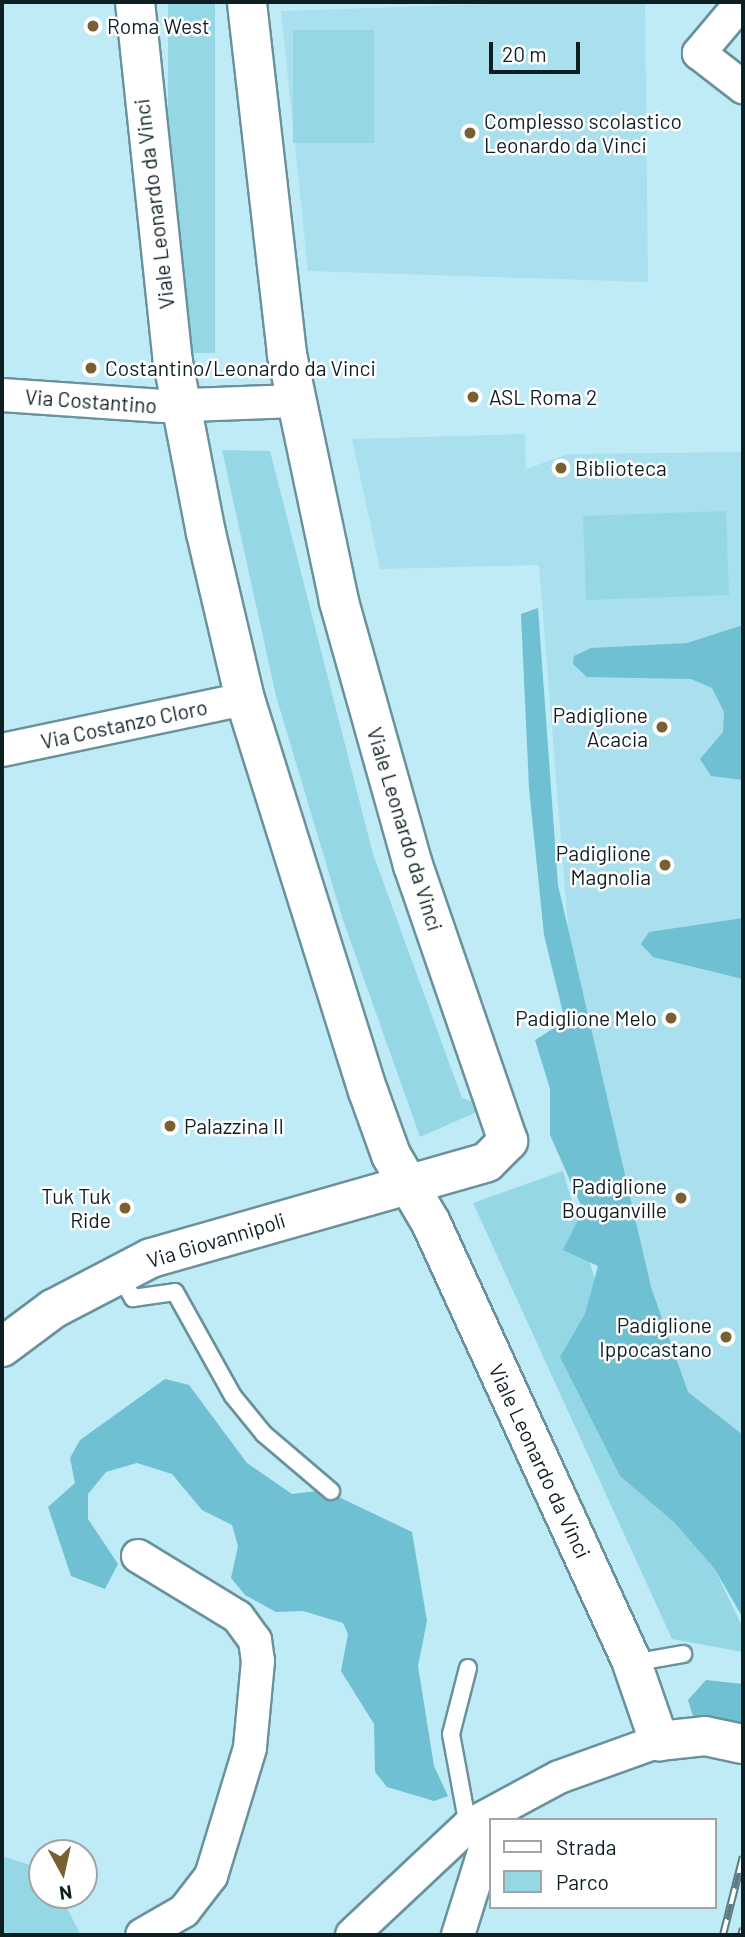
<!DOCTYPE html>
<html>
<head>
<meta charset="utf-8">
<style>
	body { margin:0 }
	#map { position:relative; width:745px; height:1937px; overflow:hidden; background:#bfebf6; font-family:Barlow,sans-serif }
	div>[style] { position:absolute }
	.built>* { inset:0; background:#aadfed }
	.green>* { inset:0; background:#96d7e6; transform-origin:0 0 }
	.forest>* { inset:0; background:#6fc0d3 }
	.roads { filter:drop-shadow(2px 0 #69929c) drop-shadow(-2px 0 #69929c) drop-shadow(0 2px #69929c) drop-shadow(0 -2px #69929c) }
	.service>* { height:16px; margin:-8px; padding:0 8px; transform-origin:8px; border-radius:8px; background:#fff }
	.minor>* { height:32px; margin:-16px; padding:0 16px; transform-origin:16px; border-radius:16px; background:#fff }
	.tertiary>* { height:38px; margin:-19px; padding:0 19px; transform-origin:19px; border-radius:19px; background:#fff }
	.rail>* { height:8px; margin-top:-4px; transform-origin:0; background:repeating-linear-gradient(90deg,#fff 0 16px,#5e7b82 0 32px); box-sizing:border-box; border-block:2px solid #5e7b82 }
	.dots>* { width:19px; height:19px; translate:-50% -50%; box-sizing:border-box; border:4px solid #fff; border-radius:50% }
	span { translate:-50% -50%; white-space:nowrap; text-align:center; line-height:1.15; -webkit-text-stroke:5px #fff; paint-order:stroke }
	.poi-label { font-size:21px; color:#0e1f23 }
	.left { translate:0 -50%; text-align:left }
	.right { translate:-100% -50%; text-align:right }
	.street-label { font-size:21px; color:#0e1f23 }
	.frame { position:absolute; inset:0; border:4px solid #0e1f23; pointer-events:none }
	.legend { position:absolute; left:489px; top:1818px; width:228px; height:91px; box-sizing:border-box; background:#fff; border:2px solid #9fa5a7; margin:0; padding:9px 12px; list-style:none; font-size:21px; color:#0e1f23 }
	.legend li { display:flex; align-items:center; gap:14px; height:35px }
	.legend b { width:35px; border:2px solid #9fa5a7 }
	.north { position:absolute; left:28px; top:1839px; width:70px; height:70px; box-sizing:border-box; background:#fff; border:2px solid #9fa5a7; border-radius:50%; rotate:172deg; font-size:19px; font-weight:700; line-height:28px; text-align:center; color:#0e1f23 }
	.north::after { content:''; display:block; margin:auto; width:24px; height:32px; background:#796031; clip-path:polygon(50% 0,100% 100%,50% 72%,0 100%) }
	.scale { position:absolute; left:489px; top:42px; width:91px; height:32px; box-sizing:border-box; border:4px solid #0e1f23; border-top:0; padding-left:9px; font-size:21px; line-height:24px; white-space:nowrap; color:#0e1f23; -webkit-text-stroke:5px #fff; paint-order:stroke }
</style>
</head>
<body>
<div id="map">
	<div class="built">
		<i style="clip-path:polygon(546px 2px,645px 2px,648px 282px,308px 271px,281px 11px)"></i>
		<i style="clip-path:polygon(525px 434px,526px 469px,568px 454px,743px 452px,743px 1551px,587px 1164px,539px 565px,380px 569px,352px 439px)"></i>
	</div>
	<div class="green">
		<i style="left:168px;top:2px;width:47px;height:351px"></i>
		<i style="left:293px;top:30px;width:81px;height:113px"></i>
		<i style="clip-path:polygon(222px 450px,270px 451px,373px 854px,462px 1098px,488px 1107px,420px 1137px,343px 920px,276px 696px)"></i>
		<i style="left:726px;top:511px;width:84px;height:143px;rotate:88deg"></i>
		<i style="clip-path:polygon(563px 1171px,626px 1385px,743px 1628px,743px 1652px,672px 1639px,473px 1203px)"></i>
		<i style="clip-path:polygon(2px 1856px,42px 1869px,42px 1895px,60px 1895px,81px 1935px,2px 1935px)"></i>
	</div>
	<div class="forest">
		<i style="clip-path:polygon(538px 608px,558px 885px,651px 1287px,688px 1392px,743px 1435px,743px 1618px,714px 1568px,674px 1522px,620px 1476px,560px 1357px,585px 1314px,598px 1266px,563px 1250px,583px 1210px,550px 1135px,550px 1089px,535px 1040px,565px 1021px,544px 935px,529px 788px,521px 614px)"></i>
		<i style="clip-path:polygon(743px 625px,743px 780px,711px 776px,700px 759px,723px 732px,724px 712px,712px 688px,691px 679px,587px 677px,573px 664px,574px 656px,591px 648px,687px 643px)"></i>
		<i style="clip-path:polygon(743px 918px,743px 979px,653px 957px,641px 944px,649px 932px)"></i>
		<i style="clip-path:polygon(165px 1379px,189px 1385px,247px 1463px,292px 1494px,324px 1490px,412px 1532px,427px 1621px,418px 1666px,434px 1766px,448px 1796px,434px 1801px,387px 1787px,375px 1772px,374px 1724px,341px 1671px,348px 1634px,343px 1623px,303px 1611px,276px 1612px,245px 1595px,231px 1578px,238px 1546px,232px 1525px,202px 1510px,172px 1474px,137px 1463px,106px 1472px,88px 1494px,88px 1519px,118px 1564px,105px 1589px,71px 1576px,48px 1507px,75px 1483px,70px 1458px,80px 1440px)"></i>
		<i style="clip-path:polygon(706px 1680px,743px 1684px,743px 1733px,693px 1716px,688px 1700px)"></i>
	</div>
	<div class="roads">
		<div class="service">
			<i style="left:119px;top:1274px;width:28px;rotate:60deg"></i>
			<i style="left:133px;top:1298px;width:42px;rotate:-8.1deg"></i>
			<i style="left:175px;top:1292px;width:119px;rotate:60.9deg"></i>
			<i style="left:233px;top:1396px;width:49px;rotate:50.8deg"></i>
			<i style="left:264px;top:1434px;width:88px;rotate:40.4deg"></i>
			<i style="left:632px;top:1663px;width:52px;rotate:-10deg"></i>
			<i style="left:468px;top:1668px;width:68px;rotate:104.4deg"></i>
			<i style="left:451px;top:1734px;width:94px;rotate:79.5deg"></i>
		</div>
		<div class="minor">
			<i style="left:742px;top:2px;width:67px;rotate:130.1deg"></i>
			<i style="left:699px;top:53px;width:56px;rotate:37.7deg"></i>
			<i style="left:2px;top:395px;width:161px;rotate:3.9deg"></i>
			<i style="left:163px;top:406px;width:132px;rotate:-2.2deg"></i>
			<i style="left:2px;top:750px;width:248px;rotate:-11.9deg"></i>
			<i style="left:138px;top:1556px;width:117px;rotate:31.4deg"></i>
			<i style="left:238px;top:1617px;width:29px;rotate:54deg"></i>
			<i style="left:255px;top:1640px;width:21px;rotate:82deg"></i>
			<i style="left:258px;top:1661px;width:87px;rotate:95.3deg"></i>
			<i style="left:250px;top:1748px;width:134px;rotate:106.9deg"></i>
			<i style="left:211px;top:1876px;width:44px;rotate:127.6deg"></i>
			<i style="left:184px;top:1911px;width:48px;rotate:150.3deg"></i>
			<i style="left:352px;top:1935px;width:159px;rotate:-43.2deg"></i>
			<i style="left:468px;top:1826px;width:103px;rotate:-28.3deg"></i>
			<i style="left:559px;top:1777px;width:106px;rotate:-19.8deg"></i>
			<i style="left:458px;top:1935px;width:110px;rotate:-72.6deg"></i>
		</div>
		<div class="tertiary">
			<i style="left:135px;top:2px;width:362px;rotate:84deg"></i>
			<i style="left:173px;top:362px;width:174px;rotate:79.1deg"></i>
			<i style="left:206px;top:533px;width:171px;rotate:76.8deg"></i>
			<i style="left:245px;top:699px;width:411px;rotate:72.6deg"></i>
			<i style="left:368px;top:1091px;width:68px;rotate:70.2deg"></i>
			<i style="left:391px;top:1155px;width:79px;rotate:59.5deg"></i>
			<i style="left:431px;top:1223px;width:484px;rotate:65.4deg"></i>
			<i style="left:632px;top:1663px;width:83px;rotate:70.9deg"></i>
			<i style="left:659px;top:1741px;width:46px;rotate:-6.2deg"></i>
			<i style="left:705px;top:1736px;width:39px;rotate:12deg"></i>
			<i style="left:2px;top:1347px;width:64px;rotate:-36.7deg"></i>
			<i style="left:53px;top:1309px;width:110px;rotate:-27.5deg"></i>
			<i style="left:151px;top:1258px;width:349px;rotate:-15.9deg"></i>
			<i style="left:487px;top:1162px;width:30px;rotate:-45deg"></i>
			<i style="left:508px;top:1141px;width:292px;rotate:-109deg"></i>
			<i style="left:413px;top:865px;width:274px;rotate:-105.7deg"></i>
			<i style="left:339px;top:601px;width:252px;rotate:-101.9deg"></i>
			<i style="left:287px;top:354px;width:354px;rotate:-96.5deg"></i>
		</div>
	</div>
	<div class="rail">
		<i style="left:723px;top:1935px;width:81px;rotate:-75.8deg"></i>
		<i style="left:741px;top:1935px;width:7px;rotate:-74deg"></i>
	</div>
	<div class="dots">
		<i style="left:93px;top:26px;background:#796031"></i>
		<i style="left:470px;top:133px;background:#796031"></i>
		<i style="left:91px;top:368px;background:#796031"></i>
		<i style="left:473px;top:397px;background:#796031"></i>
		<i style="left:561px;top:468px;background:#796031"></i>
		<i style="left:662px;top:727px;background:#796031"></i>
		<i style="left:665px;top:865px;background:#796031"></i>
		<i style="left:671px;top:1018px;background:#796031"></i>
		<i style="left:170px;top:1126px;background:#796031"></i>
		<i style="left:681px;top:1198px;background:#796031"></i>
		<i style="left:125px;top:1208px;background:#796031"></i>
		<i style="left:726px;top:1337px;background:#796031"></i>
	</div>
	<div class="poi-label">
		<span class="left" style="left:107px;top:26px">Roma West</span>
		<span class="left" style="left:484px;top:133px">Complesso scolastico<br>Leonardo da Vinci</span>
		<span class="left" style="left:105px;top:368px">Costantino/Leonardo da Vinci</span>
		<span class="left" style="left:489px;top:397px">ASL Roma 2</span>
		<span class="left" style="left:575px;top:468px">Biblioteca</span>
		<span class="right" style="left:648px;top:727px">Padiglione<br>Acacia</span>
		<span class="right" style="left:651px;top:865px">Padiglione<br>Magnolia</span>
		<span class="right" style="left:657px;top:1018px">Padiglione Melo</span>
		<span class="left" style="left:184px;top:1126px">Palazzina II</span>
		<span class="right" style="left:667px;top:1198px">Padiglione<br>Bouganville</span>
		<span class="right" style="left:111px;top:1208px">Tuk Tuk<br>Ride</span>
		<span class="right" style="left:712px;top:1337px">Padiglione<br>Ippocastano</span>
	</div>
	<div class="street-label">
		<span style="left:154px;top:204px;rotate:-97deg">Viale Leonardo da Vinci</span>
		<span style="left:91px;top:401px;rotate:4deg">Via Costantino</span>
		<span style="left:124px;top:724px;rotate:-12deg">Via Costanzo Cloro</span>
		<span style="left:405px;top:829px;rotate:73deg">Viale Leonardo da Vinci</span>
		<span style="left:216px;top:1240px;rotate:-17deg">Via Giovannipoli</span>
		<span style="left:540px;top:1461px;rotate:65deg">Viale Leonardo da Vinci</span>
	</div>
	<div class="frame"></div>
	<ul class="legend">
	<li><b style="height:9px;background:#fff"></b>Strada</li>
	<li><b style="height:19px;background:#96d7e6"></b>Parco</li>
	</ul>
	<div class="north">N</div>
	<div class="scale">20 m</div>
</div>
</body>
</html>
